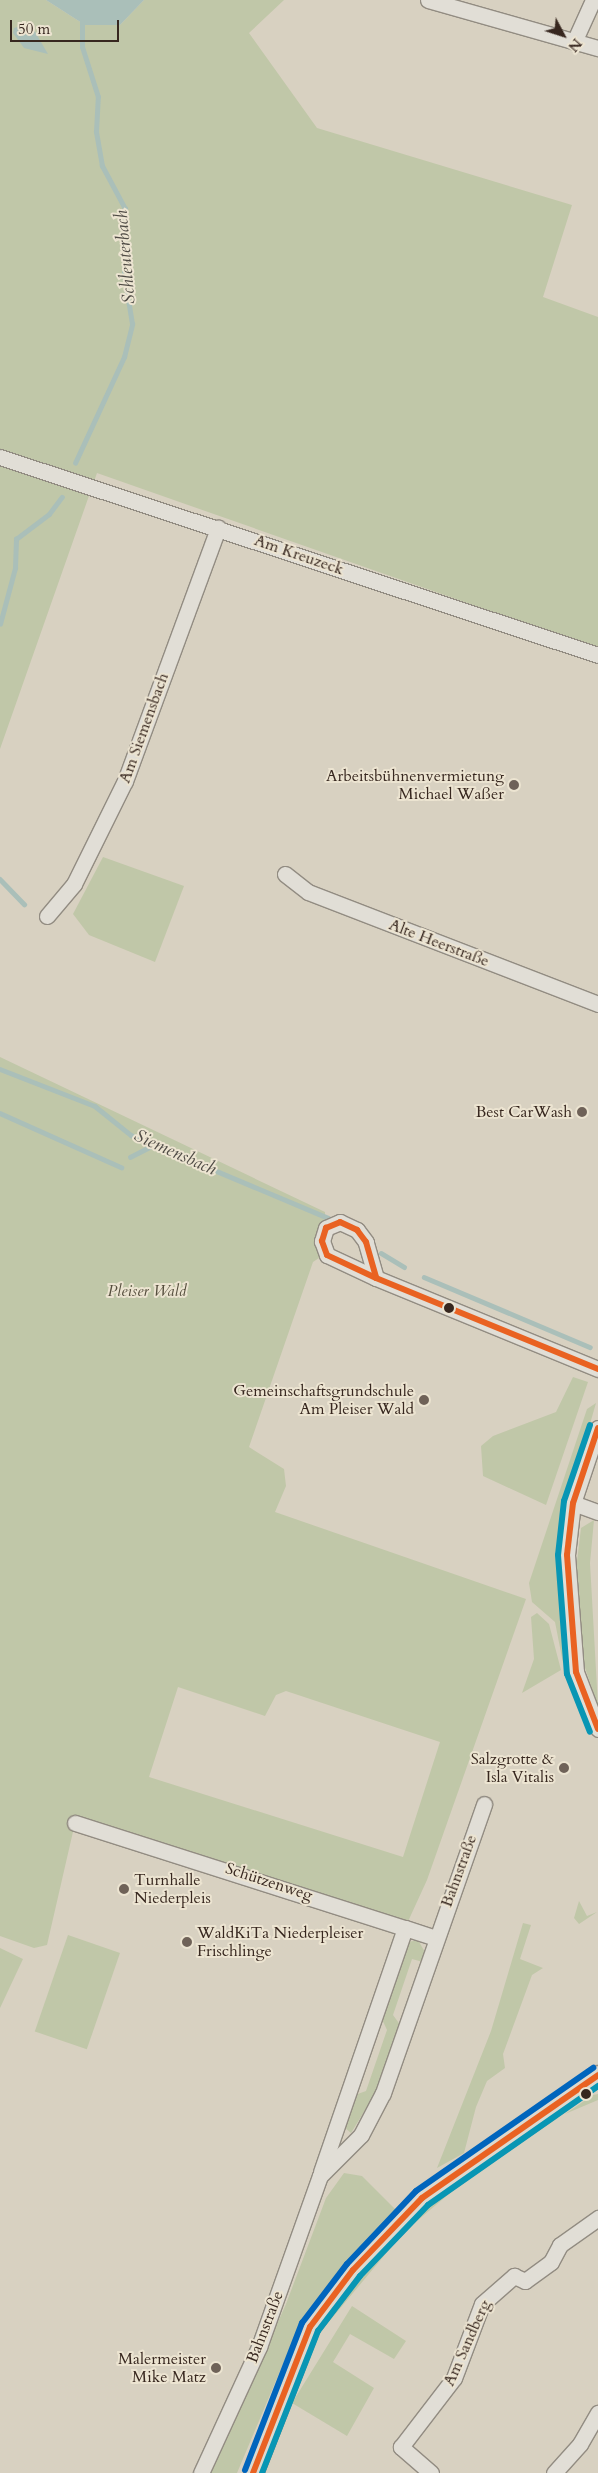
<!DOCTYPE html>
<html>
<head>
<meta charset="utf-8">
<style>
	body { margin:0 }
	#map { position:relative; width:598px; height:2473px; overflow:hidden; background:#d8d1c1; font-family:Cardo,serif }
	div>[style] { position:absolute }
	.green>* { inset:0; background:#c0c7a8; transform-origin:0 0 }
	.water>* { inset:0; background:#aabfb9 }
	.stream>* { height:4.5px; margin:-2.25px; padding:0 2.25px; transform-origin:2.25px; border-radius:2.25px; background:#aabfb9 }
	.roads { filter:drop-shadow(1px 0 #928c82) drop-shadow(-1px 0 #928c82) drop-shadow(0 1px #928c82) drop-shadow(0 -1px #928c82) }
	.minor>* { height:15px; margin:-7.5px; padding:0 7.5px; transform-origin:7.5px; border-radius:7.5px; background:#e1ded6 }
	.major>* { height:19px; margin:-9.5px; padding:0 9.5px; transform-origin:9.5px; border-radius:9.5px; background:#dcd9cf }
	.bus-1>* { height:6px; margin:-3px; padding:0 3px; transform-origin:3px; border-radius:3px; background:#e96222 }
	.bus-2>* { height:6px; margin:-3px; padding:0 3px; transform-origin:3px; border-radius:3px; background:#0896b4 }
	.bus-3>* { height:6px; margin:-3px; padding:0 3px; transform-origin:3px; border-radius:3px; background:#0065bd }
	.dots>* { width:14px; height:14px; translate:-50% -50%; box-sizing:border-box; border:2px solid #ece4d1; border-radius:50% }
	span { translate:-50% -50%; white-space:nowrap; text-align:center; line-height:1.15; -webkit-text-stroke:4px #ece4d1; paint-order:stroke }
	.street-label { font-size:16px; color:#37271f }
	.poi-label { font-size:16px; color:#37271f }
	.right { translate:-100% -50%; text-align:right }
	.left { translate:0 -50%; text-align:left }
	.park-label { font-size:16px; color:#544d3c; font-style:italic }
	.water-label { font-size:18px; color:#4f4b45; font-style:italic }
	.north { position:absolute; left:538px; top:10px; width:50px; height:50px; -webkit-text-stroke:4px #ece4d1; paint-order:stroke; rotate:130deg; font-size:14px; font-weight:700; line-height:20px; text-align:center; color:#37271f }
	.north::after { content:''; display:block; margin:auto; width:18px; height:22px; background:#37271f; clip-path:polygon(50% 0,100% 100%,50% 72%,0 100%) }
	.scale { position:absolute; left:10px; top:20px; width:109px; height:22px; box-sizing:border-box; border:2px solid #37271f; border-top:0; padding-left:6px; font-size:15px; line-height:18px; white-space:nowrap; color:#37271f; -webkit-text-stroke:4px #ece4d1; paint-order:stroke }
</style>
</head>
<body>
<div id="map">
	<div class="green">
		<i style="clip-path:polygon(0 0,46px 0,85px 25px,120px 25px,144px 0,284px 0,249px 33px,317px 128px,572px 205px,543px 297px,598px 317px,598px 649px,97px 473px,0 749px)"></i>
		<i style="clip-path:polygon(103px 857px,184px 886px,155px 962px,89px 935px,73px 914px)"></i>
		<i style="clip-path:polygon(evenodd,0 1057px,325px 1212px,325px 1254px,313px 1262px,249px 1447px,284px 1469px,286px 1486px,275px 1512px,526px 1599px,427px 1880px,405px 1928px,75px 1823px,47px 1945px,34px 1948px,0 1936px,0 1057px,178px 1687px,265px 1716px,276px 1695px,286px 1691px,440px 1742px,403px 1857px,149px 1777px,178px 1687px)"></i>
		<i style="clip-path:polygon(573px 1377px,588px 1382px,546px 1505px,483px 1476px,481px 1446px,493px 1436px,556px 1412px)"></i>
		<i style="clip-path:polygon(596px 1403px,560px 1528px,563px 1663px,555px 1622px,532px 1602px,529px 1583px,587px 1409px)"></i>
		<i style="clip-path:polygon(594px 1520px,590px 1563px,598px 1706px,583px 1662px,575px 1578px,581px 1528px)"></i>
		<i style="clip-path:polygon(537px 1613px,549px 1624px,561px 1670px,522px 1693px,534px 1659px,531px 1617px)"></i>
		<i style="clip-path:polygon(579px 1901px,587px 1916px,597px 1912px,579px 1924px,574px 1918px)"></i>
		<i style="clip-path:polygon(523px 1923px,531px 1925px,520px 1959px,543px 1968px,532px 1975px,503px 2054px,505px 2068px,487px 2081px,476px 2107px,464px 2153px,437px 2168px,491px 2031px)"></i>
		<i style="left:68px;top:1935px;width:55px;height:102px;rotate:19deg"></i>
		<i style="clip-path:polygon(418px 1940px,426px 1954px,423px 1962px,412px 1959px,393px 2015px,401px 2026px,381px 2084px,351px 2133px,344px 2127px,352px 2096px,366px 2091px,387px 2030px,380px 2015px,408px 1942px)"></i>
		<i style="clip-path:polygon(0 1948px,23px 1959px,0 2008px)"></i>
		<i style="clip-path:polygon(598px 2094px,598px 2100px,565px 2114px,593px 2095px)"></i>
		<i style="clip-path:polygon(556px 2113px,558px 2118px,469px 2177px,404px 2232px,312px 2342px,350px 2286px,411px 2220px,438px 2197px)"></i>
		<i style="clip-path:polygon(344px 2173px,362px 2176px,397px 2211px,335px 2278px,291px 2345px,237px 2473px,210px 2473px,286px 2304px,326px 2198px)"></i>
		<i style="clip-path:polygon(352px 2306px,406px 2341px,394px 2359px,350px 2334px,333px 2362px,374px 2388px,347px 2436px,292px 2403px)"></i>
	</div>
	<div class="water">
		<i style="clip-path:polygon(46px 0,144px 0,120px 25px,85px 25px)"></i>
		<i style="clip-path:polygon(28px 24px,34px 30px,48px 54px,24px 48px,13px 33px,14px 28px)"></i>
	</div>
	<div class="stream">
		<i style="left:75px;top:463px;width:117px;rotate:-65.2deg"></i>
		<i style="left:124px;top:357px;width:34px;rotate:-76deg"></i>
		<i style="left:132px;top:324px;width:50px;rotate:-99.3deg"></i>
		<i style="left:124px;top:275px;width:66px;rotate:-89.1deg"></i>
		<i style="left:125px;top:209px;width:49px;rotate:-118.1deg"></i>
		<i style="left:102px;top:166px;width:35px;rotate:-100deg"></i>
		<i style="left:96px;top:132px;width:35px;rotate:-87deg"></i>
		<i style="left:98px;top:97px;width:52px;rotate:-107.7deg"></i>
		<i style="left:82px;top:47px;width:25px;rotate:-90deg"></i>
		<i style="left:0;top:624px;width:58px;rotate:-75deg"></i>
		<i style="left:15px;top:568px;width:29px;rotate:-88deg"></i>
		<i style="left:16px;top:539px;width:41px;rotate:-37.1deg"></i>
		<i style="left:49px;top:514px;width:21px;rotate:-53deg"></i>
		<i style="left:0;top:879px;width:35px;rotate:46deg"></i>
		<i style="left:0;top:1069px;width:102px;rotate:21.3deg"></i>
		<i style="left:95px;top:1106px;width:46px;rotate:38.9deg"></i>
		<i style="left:131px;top:1135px;width:214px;rotate:22.8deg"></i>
		<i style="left:0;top:1113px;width:133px;rotate:24.1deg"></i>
		<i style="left:130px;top:1157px;width:27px;rotate:-27deg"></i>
		<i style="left:381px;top:1253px;width:27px;rotate:31deg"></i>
		<i style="left:424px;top:1277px;width:180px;rotate:22.9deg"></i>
	</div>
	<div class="roads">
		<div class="minor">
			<i style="left:428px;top:0;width:177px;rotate:15.8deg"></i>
			<i style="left:574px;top:42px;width:46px;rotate:-65.7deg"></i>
			<i style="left:0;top:457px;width:630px;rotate:18.32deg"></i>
			<i style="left:285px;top:874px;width:29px;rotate:38deg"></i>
			<i style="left:308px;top:892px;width:311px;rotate:21.1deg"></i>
			<i style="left:47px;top:916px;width:42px;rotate:-49.8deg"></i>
			<i style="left:74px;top:884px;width:115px;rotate:-63.7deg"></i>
			<i style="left:125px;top:781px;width:270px;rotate:-69.8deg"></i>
			<i style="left:376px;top:1278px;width:37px;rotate:-106deg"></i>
			<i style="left:366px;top:1242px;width:15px;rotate:-127deg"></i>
			<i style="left:357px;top:1230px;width:19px;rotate:-155deg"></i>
			<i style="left:340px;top:1222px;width:15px;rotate:157deg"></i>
			<i style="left:326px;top:1228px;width:14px;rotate:107deg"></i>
			<i style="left:322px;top:1241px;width:15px;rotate:70deg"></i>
			<i style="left:327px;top:1255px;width:54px;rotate:25.1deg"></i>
			<i style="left:376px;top:1278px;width:240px;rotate:22.3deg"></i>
			<i style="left:598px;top:1428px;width:79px;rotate:108.4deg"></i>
			<i style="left:573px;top:1503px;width:52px;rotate:96.6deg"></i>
			<i style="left:567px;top:1555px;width:117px;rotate:85.6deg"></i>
			<i style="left:576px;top:1672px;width:61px;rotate:68.9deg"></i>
			<i style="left:573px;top:1503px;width:27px;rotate:20deg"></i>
			<i style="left:75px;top:1823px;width:346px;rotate:17.7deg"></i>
			<i style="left:321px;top:2172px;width:258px;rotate:-71deg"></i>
			<i style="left:405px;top:1928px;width:32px;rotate:18deg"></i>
			<i style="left:201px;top:2473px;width:139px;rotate:-65.3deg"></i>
			<i style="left:259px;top:2347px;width:182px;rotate:-70.4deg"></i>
			<i style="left:320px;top:2176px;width:58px;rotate:-45deg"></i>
			<i style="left:361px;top:2135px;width:47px;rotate:-62.4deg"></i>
			<i style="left:383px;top:2093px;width:306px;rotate:-70.7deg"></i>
			<i style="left:431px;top:2473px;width:40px;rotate:-139deg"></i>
			<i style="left:401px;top:2447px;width:87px;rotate:-52.5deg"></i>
			<i style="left:454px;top:2378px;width:79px;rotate:-69.3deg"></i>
			<i style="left:482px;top:2304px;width:43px;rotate:-41.2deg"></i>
			<i style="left:514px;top:2276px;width:12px;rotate:24deg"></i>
			<i style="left:525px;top:2281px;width:32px;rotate:-36deg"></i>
			<i style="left:551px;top:2262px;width:19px;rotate:-62deg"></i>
			<i style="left:560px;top:2245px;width:47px;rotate:-35.4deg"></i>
			<i style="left:554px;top:2473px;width:39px;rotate:-48deg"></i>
			<i style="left:580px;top:2444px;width:36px;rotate:-60deg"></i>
		</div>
		<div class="major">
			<i style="left:253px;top:2473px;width:157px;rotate:-68.7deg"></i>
			<i style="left:310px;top:2327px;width:71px;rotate:-53deg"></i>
			<i style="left:353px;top:2270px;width:100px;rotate:-46.2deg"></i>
			<i style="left:422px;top:2198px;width:215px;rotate:-34.9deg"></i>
		</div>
	</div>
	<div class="bus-1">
		<i style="left:340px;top:1222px;width:19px;rotate:25deg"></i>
		<i style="left:357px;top:1230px;width:15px;rotate:53deg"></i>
		<i style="left:366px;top:1242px;width:37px;rotate:74deg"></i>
		<i style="left:376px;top:1278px;width:54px;rotate:-154.9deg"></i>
		<i style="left:327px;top:1255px;width:15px;rotate:-110deg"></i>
		<i style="left:322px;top:1241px;width:14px;rotate:-73deg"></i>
		<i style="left:326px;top:1228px;width:15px;rotate:-23deg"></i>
		<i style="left:376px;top:1278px;width:240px;rotate:22.3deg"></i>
		<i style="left:598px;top:1428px;width:79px;rotate:108.4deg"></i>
		<i style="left:573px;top:1503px;width:52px;rotate:96.6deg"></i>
		<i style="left:567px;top:1555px;width:117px;rotate:85.6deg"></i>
		<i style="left:576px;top:1672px;width:61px;rotate:68.9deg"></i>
		<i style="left:253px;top:2473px;width:157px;rotate:-68.7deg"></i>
		<i style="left:310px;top:2327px;width:71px;rotate:-53deg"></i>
		<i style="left:353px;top:2270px;width:100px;rotate:-46.2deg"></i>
		<i style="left:422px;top:2198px;width:215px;rotate:-34.9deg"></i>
	</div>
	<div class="bus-2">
		<i style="left:590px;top:1425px;width:80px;rotate:108.9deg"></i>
		<i style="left:564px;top:1501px;width:54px;rotate:96.3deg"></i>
		<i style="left:558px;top:1555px;width:119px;rotate:85.7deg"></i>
		<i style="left:567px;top:1674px;width:62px;rotate:68.4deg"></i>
		<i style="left:262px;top:2473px;width:153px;rotate:-68.5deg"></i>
		<i style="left:318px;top:2331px;width:69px;rotate:-52.6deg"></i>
		<i style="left:360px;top:2276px;width:98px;rotate:-46.2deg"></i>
		<i style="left:428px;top:2205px;width:208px;rotate:-35deg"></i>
	</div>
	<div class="bus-3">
		<i style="left:245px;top:2470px;width:158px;rotate:-68.8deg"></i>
		<i style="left:302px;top:2323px;width:74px;rotate:-52.7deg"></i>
		<i style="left:347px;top:2264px;width:100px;rotate:-46.6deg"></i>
		<i style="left:416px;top:2191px;width:216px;rotate:-34.8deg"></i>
	</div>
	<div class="dots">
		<i style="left:514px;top:785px;background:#6f6258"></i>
		<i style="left:582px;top:1112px;background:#6f6258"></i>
		<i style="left:449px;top:1308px;background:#37271f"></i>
		<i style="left:424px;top:1400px;background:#6f6258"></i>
		<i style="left:564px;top:1768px;background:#6f6258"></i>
		<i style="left:124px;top:1889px;background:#6f6258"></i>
		<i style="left:187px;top:1942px;background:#6f6258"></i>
		<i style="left:586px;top:2094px;background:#37271f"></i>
		<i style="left:216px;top:2368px;background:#6f6258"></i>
	</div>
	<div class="street-label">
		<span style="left:299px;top:555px;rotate:19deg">Am Kreuzeck</span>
		<span style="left:144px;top:728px;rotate:-70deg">Am Siemensbach</span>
		<span style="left:439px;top:943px;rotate:21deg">Alte Heerstraße</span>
		<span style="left:459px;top:1871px;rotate:-70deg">Bahnstraße</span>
		<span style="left:269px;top:1882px;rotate:18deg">Schützenweg</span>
		<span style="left:265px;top:2327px;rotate:-69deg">Bahnstraße</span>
		<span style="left:467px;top:2343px;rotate:-66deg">Am Sandberg</span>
	</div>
	<div class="poi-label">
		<span class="right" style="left:504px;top:785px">Arbeitsbühnenvermietung<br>Michael Waßer</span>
		<span class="right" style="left:572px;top:1112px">Best CarWash</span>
		<span class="right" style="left:414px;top:1400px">Gemeinschaftsgrundschule<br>Am Pleiser Wald</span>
		<span class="right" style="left:554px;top:1768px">Salzgrotte &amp;<br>Isla Vitalis</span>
		<span class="left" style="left:134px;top:1889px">Turnhalle<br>Niederpleis</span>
		<span class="left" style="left:197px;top:1942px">WaldKiTa Niederpleiser<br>Frischlinge</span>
		<span class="right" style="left:206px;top:2368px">Malermeister<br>Mike Matz</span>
	</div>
	<div class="park-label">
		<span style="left:147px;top:1291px">Pleiser Wald</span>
	</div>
	<div class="water-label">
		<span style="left:126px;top:257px;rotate:-95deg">Schleuterbach</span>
		<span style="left:175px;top:1153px;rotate:24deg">Siemensbach</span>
	</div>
	<div class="north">N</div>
	<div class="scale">50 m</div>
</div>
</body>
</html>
